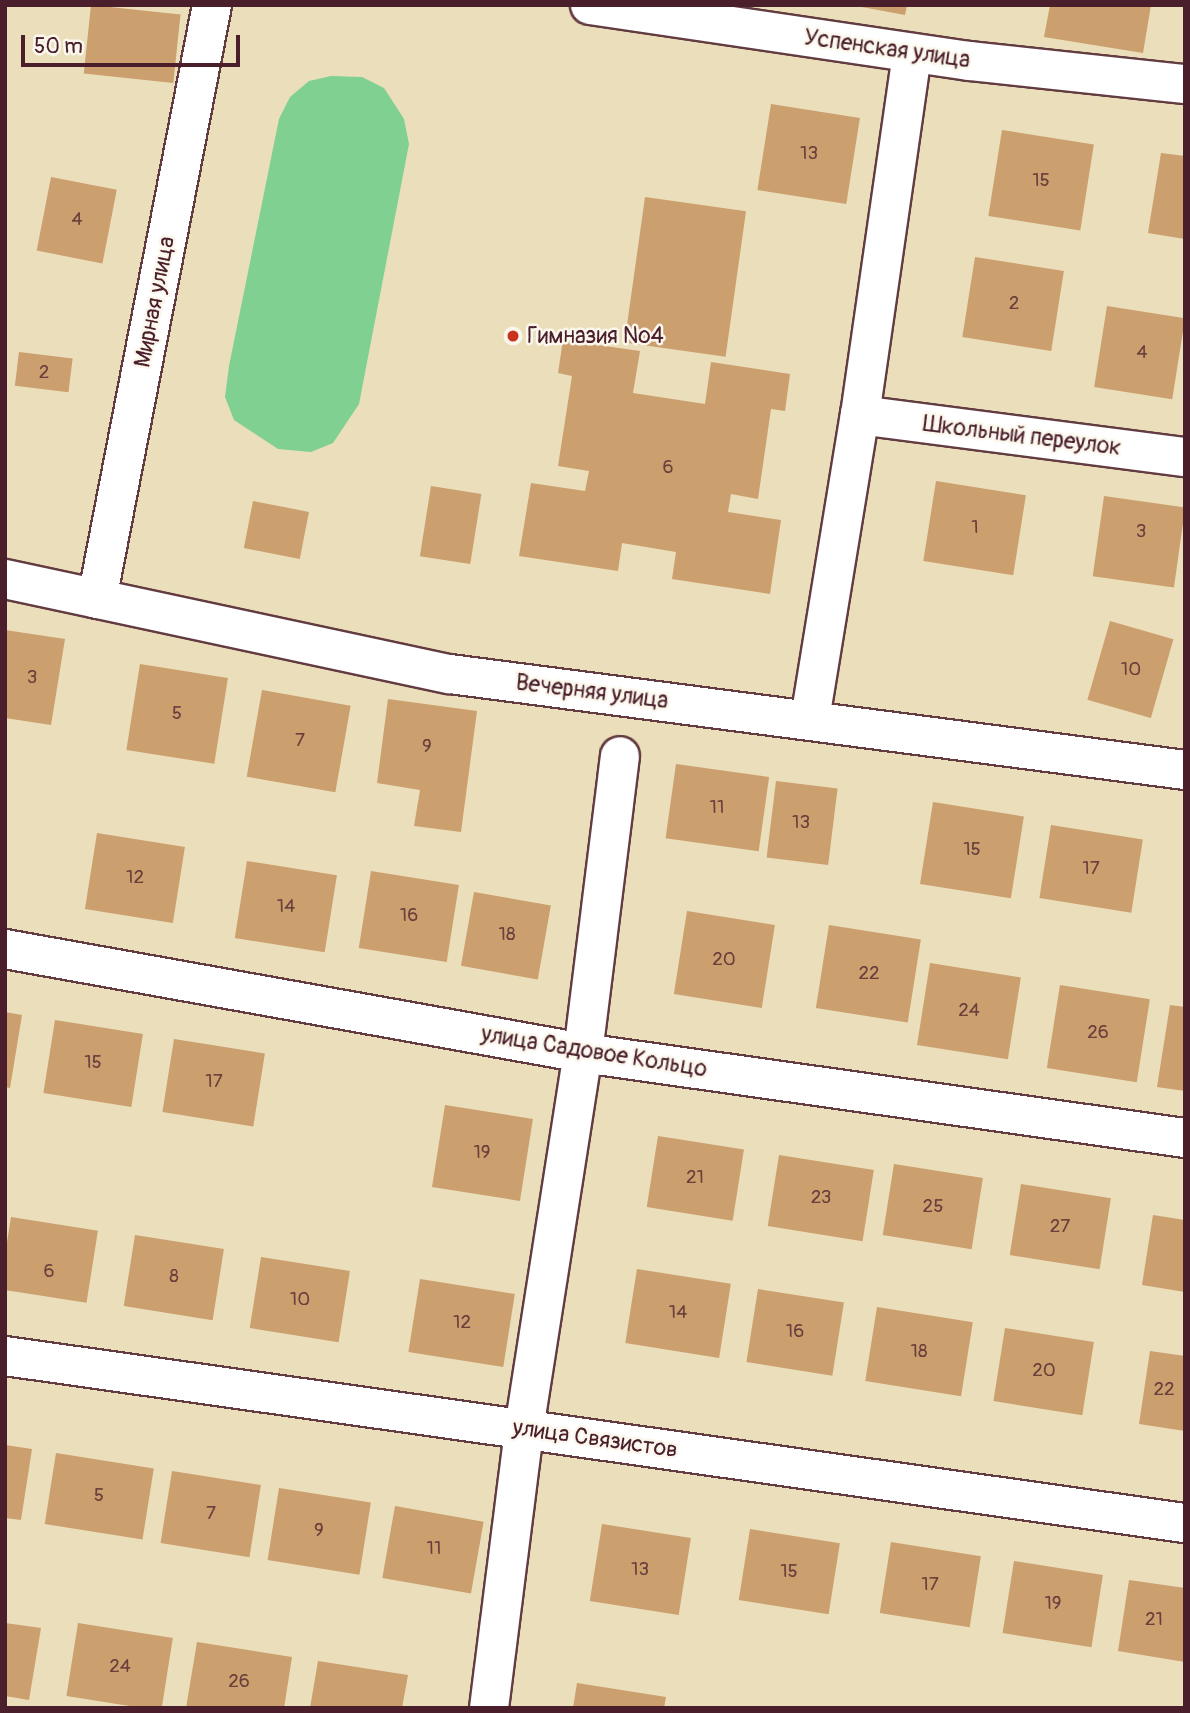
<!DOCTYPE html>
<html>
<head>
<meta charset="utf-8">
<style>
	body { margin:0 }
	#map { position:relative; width:1190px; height:1713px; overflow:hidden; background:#ebdebb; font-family:Pangolin,sans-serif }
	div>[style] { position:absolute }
	.green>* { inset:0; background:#7fd091 }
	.building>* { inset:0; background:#cb9f6e; transform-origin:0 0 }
	.roads { filter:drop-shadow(2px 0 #623c41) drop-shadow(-2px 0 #623c41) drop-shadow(0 2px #623c41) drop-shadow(0 -2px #623c41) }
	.minor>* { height:38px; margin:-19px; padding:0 19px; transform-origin:19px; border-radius:19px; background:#fff }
	.dots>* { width:19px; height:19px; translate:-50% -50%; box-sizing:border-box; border:4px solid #fbf7ec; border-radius:50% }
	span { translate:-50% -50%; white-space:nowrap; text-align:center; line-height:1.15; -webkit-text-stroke:5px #fbf7ec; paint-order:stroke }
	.number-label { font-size:19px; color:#6a3f3c }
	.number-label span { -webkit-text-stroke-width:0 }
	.street-label { font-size:23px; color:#4a1f2b }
	.poi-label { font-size:23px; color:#4a1f2b }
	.left { translate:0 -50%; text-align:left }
	.frame { position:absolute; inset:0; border:7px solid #4a1f2b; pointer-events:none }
	.scale { position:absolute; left:21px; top:35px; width:219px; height:32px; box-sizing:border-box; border:4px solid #4a1f2b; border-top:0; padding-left:9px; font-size:21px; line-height:24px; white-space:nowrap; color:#4a1f2b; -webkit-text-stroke:5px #fbf7ec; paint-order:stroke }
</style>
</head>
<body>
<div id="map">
	<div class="green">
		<i style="clip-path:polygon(331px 76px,362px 77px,384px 88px,404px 119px,409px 144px,359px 404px,333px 443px,311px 452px,278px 449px,234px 420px,225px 397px,229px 366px,279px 119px,290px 97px,309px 81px)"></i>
	</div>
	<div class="building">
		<i style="left:91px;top:5px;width:90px;height:69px;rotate:6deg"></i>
		<i style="clip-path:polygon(851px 5px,907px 5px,905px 15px)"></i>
		<i style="clip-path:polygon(1050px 5px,1151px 5px,1143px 53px,1044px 37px)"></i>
		<i style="left:771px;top:104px;width:90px;height:87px;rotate:9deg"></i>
		<i style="left:1002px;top:130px;width:93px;height:87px;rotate:9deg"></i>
		<i style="clip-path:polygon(1161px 153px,1185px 156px,1185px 239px,1148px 233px)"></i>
		<i style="left:51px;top:177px;width:67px;height:75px;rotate:11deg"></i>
		<i style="left:645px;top:197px;width:102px;height:147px;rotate:8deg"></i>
		<i style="left:975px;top:257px;width:90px;height:81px;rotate:9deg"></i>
		<i style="left:1107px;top:306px;width:79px;height:82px;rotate:9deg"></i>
		<i style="clip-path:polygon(563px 340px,640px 351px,633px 393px,705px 404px,711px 362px,790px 374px,785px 411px,771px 409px,758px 499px,731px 494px,728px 512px,781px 520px,770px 594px,672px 579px,676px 552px,622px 543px,618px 571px,519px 556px,531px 483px,585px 491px,589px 471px,558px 466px,572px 376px,558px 373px)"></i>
		<i style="left:19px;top:352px;width:54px;height:34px;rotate:7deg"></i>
		<i style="left:936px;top:481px;width:91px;height:81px;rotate:9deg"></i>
		<i style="left:431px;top:486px;width:51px;height:71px;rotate:9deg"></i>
		<i style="left:1104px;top:496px;width:82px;height:81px;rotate:8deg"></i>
		<i style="left:253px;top:501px;width:57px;height:48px;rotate:11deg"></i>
		<i style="left:1110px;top:621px;width:66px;height:82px;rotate:16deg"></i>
		<i style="clip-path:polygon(5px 630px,65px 639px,51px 725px,5px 718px)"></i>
		<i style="left:140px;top:664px;width:89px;height:87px;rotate:9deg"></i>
		<i style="left:262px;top:690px;width:90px;height:88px;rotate:10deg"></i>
		<i style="clip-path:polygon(388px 699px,477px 711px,461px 832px,414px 826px,420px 790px,377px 783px)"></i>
		<i style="left:676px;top:764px;width:94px;height:75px;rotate:8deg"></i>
		<i style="left:776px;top:781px;width:62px;height:77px;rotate:7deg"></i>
		<i style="left:933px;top:802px;width:92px;height:83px;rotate:9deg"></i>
		<i style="left:1051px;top:825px;width:93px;height:74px;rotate:9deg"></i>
		<i style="left:97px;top:833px;width:89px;height:77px;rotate:9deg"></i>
		<i style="left:247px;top:861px;width:91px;height:78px;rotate:9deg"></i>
		<i style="left:371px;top:871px;width:89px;height:78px;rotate:9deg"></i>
		<i style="left:474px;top:892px;width:78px;height:75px;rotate:10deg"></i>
		<i style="left:687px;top:911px;width:89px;height:84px;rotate:9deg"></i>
		<i style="left:829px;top:925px;width:93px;height:84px;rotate:9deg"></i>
		<i style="left:930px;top:963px;width:92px;height:83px;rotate:9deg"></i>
		<i style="left:1060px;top:985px;width:91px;height:84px;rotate:9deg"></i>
		<i style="clip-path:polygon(1170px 1005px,1185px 1007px,1185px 1091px,1157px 1087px)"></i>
		<i style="clip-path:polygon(5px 1012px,22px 1015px,10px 1088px,5px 1087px)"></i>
		<i style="left:55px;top:1020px;width:89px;height:74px;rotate:9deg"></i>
		<i style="left:174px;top:1039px;width:92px;height:74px;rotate:9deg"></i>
		<i style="left:445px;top:1105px;width:89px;height:83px;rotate:9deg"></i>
		<i style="left:658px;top:1136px;width:87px;height:72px;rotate:9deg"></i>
		<i style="left:779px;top:1155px;width:96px;height:72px;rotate:9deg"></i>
		<i style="left:894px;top:1164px;width:90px;height:72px;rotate:9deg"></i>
		<i style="left:1021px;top:1184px;width:91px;height:72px;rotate:9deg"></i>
		<i style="clip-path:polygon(1153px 1215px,1185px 1220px,1185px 1292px,1142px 1285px)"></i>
		<i style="left:11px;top:1217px;width:88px;height:73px;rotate:9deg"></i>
		<i style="left:135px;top:1235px;width:90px;height:72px;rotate:9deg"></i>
		<i style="left:261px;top:1257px;width:90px;height:72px;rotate:9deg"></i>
		<i style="left:637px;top:1269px;width:95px;height:75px;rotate:9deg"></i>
		<i style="left:420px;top:1279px;width:96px;height:74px;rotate:9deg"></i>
		<i style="left:758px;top:1289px;width:87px;height:74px;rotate:9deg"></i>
		<i style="left:877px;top:1307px;width:97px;height:75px;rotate:9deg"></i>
		<i style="left:1005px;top:1328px;width:90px;height:74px;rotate:9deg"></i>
		<i style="clip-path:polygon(1150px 1351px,1185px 1356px,1185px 1431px,1139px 1424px)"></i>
		<i style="clip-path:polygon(5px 1445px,32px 1449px,21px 1520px,5px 1518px)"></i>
		<i style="left:56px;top:1453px;width:99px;height:72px;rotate:9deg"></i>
		<i style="left:172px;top:1471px;width:90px;height:73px;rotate:9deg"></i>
		<i style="left:279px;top:1488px;width:93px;height:73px;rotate:9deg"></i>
		<i style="left:395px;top:1506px;width:90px;height:73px;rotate:10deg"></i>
		<i style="left:602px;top:1524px;width:90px;height:78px;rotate:9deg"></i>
		<i style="left:750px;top:1529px;width:91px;height:72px;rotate:9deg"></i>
		<i style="left:891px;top:1542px;width:91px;height:72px;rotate:9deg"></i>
		<i style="left:1014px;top:1561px;width:90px;height:73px;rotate:9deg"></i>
		<i style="clip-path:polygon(1129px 1580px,1185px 1588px,1185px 1662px,1118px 1651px)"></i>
		<i style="clip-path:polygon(5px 1623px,41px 1628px,29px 1700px,5px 1696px)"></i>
		<i style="left:78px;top:1623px;width:96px;height:74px;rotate:9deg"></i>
		<i style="clip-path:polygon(197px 1642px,292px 1657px,284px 1708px,186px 1708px)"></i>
		<i style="clip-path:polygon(318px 1661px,408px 1675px,402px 1708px,310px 1708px)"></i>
		<i style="clip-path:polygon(577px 1683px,666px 1697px,664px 1708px,573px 1708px)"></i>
	</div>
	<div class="roads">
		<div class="minor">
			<i style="left:590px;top:5px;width:383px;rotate:8.4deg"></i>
			<i style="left:969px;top:61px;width:217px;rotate:6.1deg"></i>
			<i style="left:860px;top:415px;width:328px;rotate:7.4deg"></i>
			<i style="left:5px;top:579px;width:455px;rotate:12.1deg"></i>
			<i style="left:450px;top:674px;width:741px;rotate:7.44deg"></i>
			<i style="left:97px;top:599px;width:605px;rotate:-79.04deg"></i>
			<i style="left:810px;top:719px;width:308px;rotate:-80.7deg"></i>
			<i style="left:860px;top:415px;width:365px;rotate:-81.8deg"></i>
			<i style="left:5px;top:949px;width:587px;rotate:10.2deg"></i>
			<i style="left:583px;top:1053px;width:608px;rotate:8.04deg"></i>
			<i style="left:5px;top:1356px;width:1192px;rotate:8.06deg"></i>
			<i style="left:489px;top:1708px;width:281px;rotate:-82.8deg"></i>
			<i style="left:524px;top:1429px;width:381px;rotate:-81.1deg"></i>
			<i style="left:583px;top:1053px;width:299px;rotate:-82.9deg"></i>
		</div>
	</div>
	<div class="dots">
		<i style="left:513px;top:336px;background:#c8321e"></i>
	</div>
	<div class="number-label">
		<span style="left:809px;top:154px">13</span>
		<span style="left:1041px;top:181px">15</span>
		<span style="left:77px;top:220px">4</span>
		<span style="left:1014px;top:304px">2</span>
		<span style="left:1142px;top:353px">4</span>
		<span style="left:44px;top:373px">2</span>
		<span style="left:668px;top:468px">6</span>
		<span style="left:975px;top:528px">1</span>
		<span style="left:1141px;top:532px">3</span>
		<span style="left:1131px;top:670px">10</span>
		<span style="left:32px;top:678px">3</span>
		<span style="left:177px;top:714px">5</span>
		<span style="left:300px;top:741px">7</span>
		<span style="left:427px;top:747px">9</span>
		<span style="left:717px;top:808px">11</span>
		<span style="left:801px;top:823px">13</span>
		<span style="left:972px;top:850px">15</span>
		<span style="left:1091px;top:869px">17</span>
		<span style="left:135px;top:878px">12</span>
		<span style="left:286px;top:907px">14</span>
		<span style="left:409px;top:916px">16</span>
		<span style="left:507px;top:935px">18</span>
		<span style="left:724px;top:960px">20</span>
		<span style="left:869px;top:974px">22</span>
		<span style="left:969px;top:1011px">24</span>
		<span style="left:1098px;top:1033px">26</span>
		<span style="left:93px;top:1063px">15</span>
		<span style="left:214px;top:1082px">17</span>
		<span style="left:482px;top:1153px">19</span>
		<span style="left:695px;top:1178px">21</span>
		<span style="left:821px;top:1198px">23</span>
		<span style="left:933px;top:1207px">25</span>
		<span style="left:1060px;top:1227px">27</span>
		<span style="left:49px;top:1272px">6</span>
		<span style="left:174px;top:1277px">8</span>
		<span style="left:300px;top:1300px">10</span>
		<span style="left:678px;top:1313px">14</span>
		<span style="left:462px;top:1323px">12</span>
		<span style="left:795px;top:1332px">16</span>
		<span style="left:919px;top:1352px">18</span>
		<span style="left:1044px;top:1371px">20</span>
		<span style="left:1164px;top:1390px">22</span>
		<span style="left:99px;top:1496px">5</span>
		<span style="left:211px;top:1514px">7</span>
		<span style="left:319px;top:1531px">9</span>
		<span style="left:434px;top:1549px">11</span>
		<span style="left:640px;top:1570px">13</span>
		<span style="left:789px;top:1572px">15</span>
		<span style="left:930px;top:1585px">17</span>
		<span style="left:1053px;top:1604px">19</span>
		<span style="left:1154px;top:1620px">21</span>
		<span style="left:120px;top:1667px">24</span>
		<span style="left:239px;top:1682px">26</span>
	</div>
	<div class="street-label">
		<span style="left:887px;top:49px;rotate:8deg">Успенская улица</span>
		<span style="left:155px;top:302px;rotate:-79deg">Мирная улица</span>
		<span style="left:1022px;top:436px;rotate:7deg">Школьный переулок</span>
		<span style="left:592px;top:692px;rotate:7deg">Вечерняя улица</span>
		<span style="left:594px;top:1052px;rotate:9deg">улица Садовое Кольцо</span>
		<span style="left:595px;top:1439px;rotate:8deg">улица Связистов</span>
	</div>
	<div class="poi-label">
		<span class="left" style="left:527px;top:336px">Гимназия №4</span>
	</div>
	<div class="frame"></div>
	<div class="scale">50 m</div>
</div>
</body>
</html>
